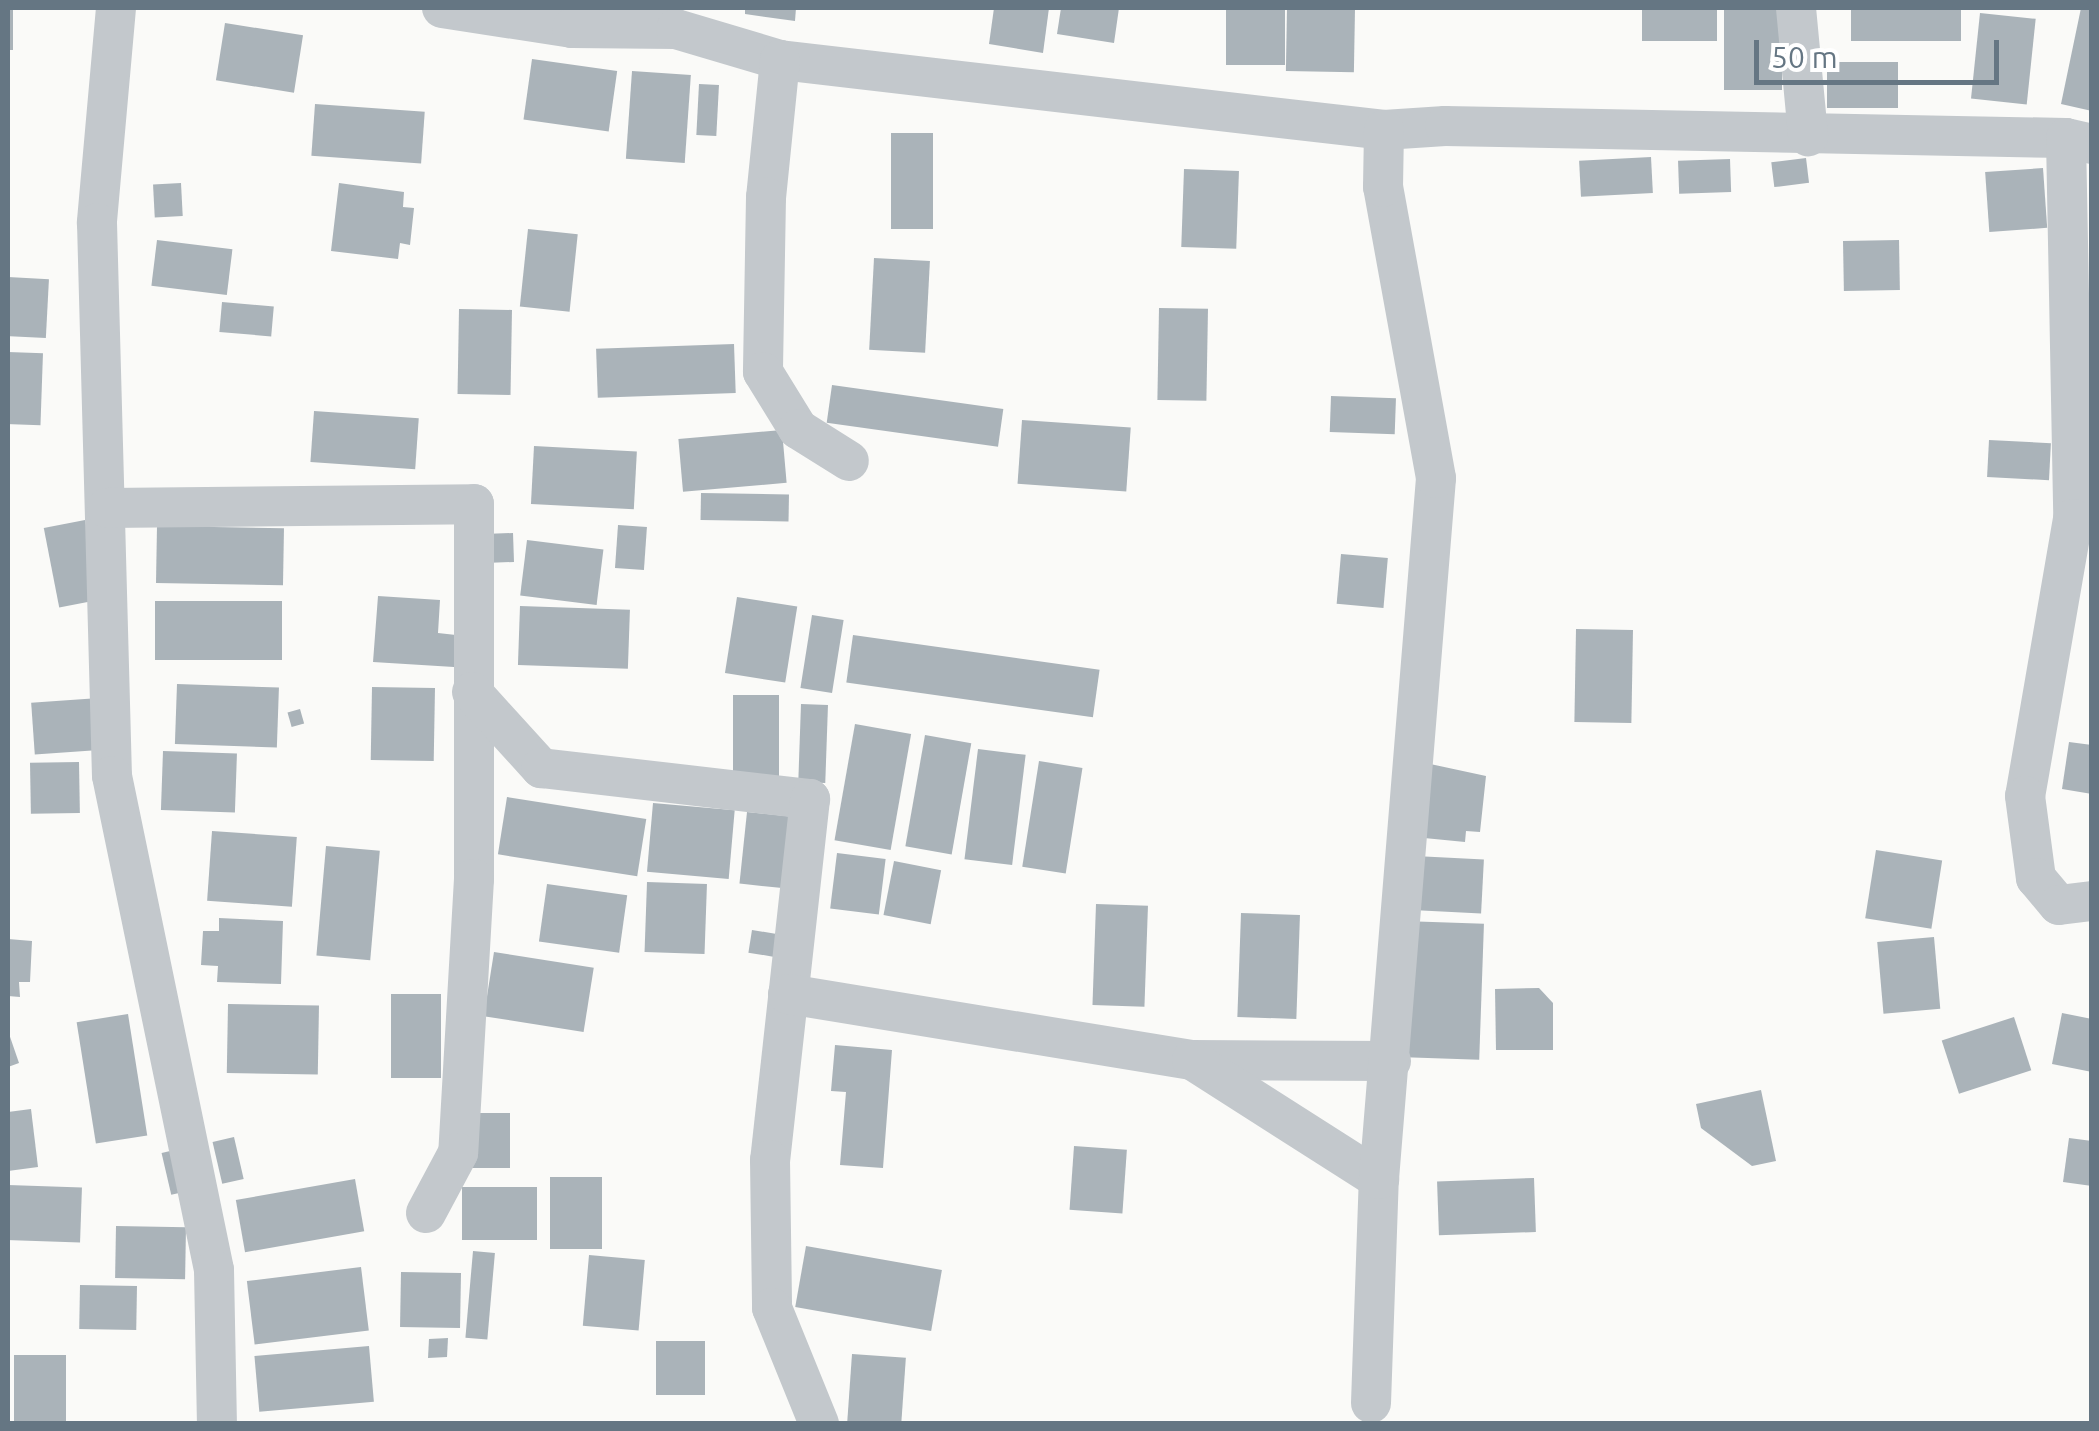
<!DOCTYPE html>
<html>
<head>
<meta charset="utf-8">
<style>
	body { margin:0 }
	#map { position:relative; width:2099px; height:1431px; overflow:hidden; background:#fafaf8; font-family:Ubuntu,sans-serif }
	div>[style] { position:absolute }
	.building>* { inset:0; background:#aab3b9; transform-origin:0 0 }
	.minor>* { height:40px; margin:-20px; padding:0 20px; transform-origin:20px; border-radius:20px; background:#c3c8cc }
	span { translate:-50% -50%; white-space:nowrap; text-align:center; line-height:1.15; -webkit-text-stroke:10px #fff; paint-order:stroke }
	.frame { position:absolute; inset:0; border:10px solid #657683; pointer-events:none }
	.scale { position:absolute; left:1754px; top:40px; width:245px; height:45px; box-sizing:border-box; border:5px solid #657683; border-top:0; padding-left:12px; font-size:30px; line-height:35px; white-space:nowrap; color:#657683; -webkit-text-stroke:8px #fff; paint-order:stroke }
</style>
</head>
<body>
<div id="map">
	<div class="building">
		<i style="left:8px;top:8px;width:5px;height:42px"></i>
		<i style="clip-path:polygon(745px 8px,796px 8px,795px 21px,745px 14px)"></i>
		<i style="clip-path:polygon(994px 8px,1049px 8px,1043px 53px,989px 44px)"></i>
		<i style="clip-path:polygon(1061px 8px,1119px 8px,1114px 43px,1057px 34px)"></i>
		<i style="left:1226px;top:8px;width:59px;height:57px"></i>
		<i style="left:1287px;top:8px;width:68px;height:63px;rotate:1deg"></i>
		<i style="left:1642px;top:8px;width:75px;height:33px"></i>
		<i style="left:1724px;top:8px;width:58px;height:82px"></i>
		<i style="left:1851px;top:8px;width:110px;height:33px"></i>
		<i style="clip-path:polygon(2081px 8px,2092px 8px,2092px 111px,2061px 104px)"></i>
		<i style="left:1980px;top:13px;width:56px;height:86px;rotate:6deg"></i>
		<i style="left:225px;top:23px;width:79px;height:58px;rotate:9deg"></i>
		<i style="left:532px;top:59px;width:86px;height:61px;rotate:8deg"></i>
		<i style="left:1898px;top:62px;width:46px;height:71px;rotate:90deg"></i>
		<i style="left:632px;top:71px;width:59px;height:88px;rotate:4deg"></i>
		<i style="left:699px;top:84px;width:20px;height:51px;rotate:3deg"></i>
		<i style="left:315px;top:104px;width:110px;height:52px;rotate:4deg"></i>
		<i style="left:891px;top:133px;width:42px;height:96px"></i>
		<i style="left:1651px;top:157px;width:36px;height:72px;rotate:87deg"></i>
		<i style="left:1806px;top:158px;width:25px;height:35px;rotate:83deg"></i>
		<i style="left:1730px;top:159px;width:33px;height:52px;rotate:88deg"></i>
		<i style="left:2043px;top:168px;width:60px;height:58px;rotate:86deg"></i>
		<i style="left:1184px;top:169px;width:55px;height:78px;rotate:2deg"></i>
		<i style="left:181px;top:183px;width:33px;height:28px;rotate:87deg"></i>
		<i style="clip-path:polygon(339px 183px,404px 192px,403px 207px,414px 208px,410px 245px,400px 243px,398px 259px,331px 251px)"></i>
		<i style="left:528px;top:229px;width:50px;height:78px;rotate:6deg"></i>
		<i style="left:157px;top:240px;width:76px;height:46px;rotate:7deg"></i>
		<i style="left:1899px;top:240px;width:50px;height:56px;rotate:89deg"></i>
		<i style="left:874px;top:258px;width:56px;height:92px;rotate:3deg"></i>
		<i style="left:8px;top:277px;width:41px;height:59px;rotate:3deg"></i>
		<i style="left:222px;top:302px;width:52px;height:30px;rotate:5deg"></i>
		<i style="left:1159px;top:308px;width:49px;height:92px;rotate:1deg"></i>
		<i style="left:459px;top:309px;width:53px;height:85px;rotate:1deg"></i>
		<i style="left:734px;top:344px;width:49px;height:138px;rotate:88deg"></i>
		<i style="left:8px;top:352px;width:35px;height:72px;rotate:2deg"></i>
		<i style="left:832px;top:385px;width:173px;height:38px;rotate:8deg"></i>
		<i style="left:1331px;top:396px;width:65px;height:36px;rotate:2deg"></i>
		<i style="left:314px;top:411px;width:105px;height:51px;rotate:4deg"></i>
		<i style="left:1022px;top:420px;width:109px;height:64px;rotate:4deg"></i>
		<i style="left:782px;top:430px;width:53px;height:104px;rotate:85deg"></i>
		<i style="left:1989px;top:440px;width:62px;height:37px;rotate:3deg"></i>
		<i style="left:534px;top:446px;width:103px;height:58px;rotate:3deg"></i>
		<i style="left:701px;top:493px;width:88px;height:27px;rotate:1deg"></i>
		<i style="left:85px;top:520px;width:81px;height:42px;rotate:79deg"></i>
		<i style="left:618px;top:525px;width:29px;height:43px;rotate:4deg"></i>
		<i style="left:157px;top:526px;width:127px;height:57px;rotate:1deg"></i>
		<i style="left:513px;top:533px;width:29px;height:23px;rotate:88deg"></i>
		<i style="left:527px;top:540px;width:77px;height:56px;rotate:7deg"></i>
		<i style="left:1341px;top:554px;width:47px;height:50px;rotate:5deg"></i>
		<i style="clip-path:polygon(378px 596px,440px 600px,438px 633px,456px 635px,454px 667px,373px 662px)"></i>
		<i style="left:737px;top:597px;width:61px;height:77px;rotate:9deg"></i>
		<i style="left:155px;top:601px;width:127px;height:59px"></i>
		<i style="left:520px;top:606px;width:110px;height:59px;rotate:2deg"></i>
		<i style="left:812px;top:615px;width:32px;height:74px;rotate:9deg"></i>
		<i style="left:1576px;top:629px;width:57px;height:93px;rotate:1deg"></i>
		<i style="left:853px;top:635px;width:249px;height:48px;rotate:8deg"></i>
		<i style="left:177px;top:684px;width:102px;height:60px;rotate:2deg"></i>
		<i style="left:372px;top:687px;width:63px;height:73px;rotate:1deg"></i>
		<i style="left:733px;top:695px;width:46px;height:86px"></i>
		<i style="left:99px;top:698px;width:52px;height:68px;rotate:86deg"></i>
		<i style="left:801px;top:704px;width:27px;height:78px;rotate:2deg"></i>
		<i style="left:300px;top:709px;width:15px;height:13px;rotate:74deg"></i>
		<i style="left:855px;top:724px;width:57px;height:118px;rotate:10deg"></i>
		<i style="left:925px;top:735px;width:47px;height:113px;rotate:10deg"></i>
		<i style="clip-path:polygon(2069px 742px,2092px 745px,2092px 794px,2062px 789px)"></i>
		<i style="left:978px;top:749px;width:48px;height:111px;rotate:7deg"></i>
		<i style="left:163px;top:751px;width:74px;height:59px;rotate:2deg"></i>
		<i style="left:1039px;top:761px;width:44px;height:107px;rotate:9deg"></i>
		<i style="left:79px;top:762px;width:51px;height:49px;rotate:89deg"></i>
		<i style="clip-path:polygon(1421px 762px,1486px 776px,1480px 832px,1466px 831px,1465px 842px,1414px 837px)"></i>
		<i style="left:507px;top:797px;width:141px;height:58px;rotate:9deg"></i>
		<i style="left:653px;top:803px;width:82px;height:69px;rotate:5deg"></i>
		<i style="left:747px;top:812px;width:48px;height:72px;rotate:6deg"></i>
		<i style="left:212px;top:831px;width:85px;height:70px;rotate:4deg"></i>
		<i style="left:326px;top:846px;width:54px;height:110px;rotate:5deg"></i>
		<i style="left:1876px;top:850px;width:67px;height:69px;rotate:9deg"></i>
		<i style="left:837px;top:853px;width:49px;height:56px;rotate:7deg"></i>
		<i style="left:1415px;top:856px;width:69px;height:54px;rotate:3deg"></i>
		<i style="left:894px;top:861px;width:48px;height:55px;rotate:11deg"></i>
		<i style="left:647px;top:882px;width:60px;height:70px;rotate:2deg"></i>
		<i style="left:547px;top:884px;width:81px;height:58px;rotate:8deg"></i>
		<i style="left:1096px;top:904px;width:52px;height:101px;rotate:2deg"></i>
		<i style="left:1241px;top:913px;width:59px;height:104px;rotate:2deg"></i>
		<i style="clip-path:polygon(219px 918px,283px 921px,281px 984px,217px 982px,218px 966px,201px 965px,203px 931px,219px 931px)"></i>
		<i style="left:1403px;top:921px;width:81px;height:136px;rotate:2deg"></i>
		<i style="left:752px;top:930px;width:25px;height:23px;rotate:9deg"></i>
		<i style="left:1934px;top:937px;width:72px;height:57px;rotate:85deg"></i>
		<i style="clip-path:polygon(8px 939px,32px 941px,30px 982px,19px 982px,20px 997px,8px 996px)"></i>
		<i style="left:494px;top:952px;width:101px;height:65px;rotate:9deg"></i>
		<i style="clip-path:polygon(1539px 988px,1553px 1003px,1553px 1050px,1496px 1050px,1495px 989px)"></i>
		<i style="left:391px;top:994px;width:50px;height:84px"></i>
		<i style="left:228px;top:1004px;width:91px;height:69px;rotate:1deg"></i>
		<i style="clip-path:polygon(2062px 1013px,2092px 1019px,2092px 1072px,2052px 1064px)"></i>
		<i style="left:128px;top:1014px;width:123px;height:52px;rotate:81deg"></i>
		<i style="left:2014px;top:1017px;width:56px;height:76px;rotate:72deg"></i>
		<i style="clip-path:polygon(8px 1031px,19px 1063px,8px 1067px)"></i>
		<i style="clip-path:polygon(835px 1045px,892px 1050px,883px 1168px,840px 1165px,846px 1092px,831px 1091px)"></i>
		<i style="clip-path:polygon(1761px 1090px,1776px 1161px,1752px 1166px,1701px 1128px,1696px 1104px)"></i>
		<i style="clip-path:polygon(31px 1109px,38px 1167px,8px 1171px,8px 1112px)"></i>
		<i style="left:468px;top:1113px;width:42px;height:55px"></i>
		<i style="left:234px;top:1137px;width:43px;height:22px;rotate:77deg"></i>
		<i style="clip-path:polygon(2069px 1138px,2092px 1141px,2092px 1186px,2063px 1182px)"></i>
		<i style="left:1074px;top:1146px;width:53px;height:64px;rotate:4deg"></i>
		<i style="left:183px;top:1148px;width:43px;height:22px;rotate:77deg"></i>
		<i style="left:550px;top:1177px;width:52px;height:72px"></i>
		<i style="left:1534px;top:1178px;width:54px;height:97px;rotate:88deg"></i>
		<i style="left:355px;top:1179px;width:53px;height:121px;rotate:80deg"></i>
		<i style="left:8px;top:1185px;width:74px;height:55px;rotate:2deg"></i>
		<i style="left:462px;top:1187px;width:75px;height:53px"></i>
		<i style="left:116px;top:1226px;width:70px;height:52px;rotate:1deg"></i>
		<i style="left:806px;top:1246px;width:138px;height:62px;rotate:10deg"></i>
		<i style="left:473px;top:1251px;width:22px;height:87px;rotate:5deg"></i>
		<i style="left:589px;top:1255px;width:56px;height:71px;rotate:5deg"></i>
		<i style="left:361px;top:1267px;width:64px;height:115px;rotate:83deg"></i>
		<i style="left:401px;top:1272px;width:60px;height:55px;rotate:1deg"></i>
		<i style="left:80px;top:1285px;width:57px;height:44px;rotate:1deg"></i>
		<i style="clip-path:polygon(448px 1338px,447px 1357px,428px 1358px,429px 1339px)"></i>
		<i style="left:656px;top:1341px;width:49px;height:54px"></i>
		<i style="left:369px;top:1346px;width:56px;height:115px;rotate:85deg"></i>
		<i style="left:852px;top:1354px;width:54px;height:70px;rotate:4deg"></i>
		<i style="left:14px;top:1355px;width:52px;height:69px"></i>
	</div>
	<div class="minor">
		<i style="left:116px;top:8px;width:216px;rotate:95.1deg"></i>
		<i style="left:97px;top:223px;width:553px;rotate:88.45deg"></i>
		<i style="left:112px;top:776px;width:504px;rotate:78.33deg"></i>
		<i style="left:214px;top:1270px;width:154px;rotate:88.9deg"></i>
		<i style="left:442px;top:8px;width:132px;rotate:8.7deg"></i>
		<i style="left:572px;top:28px;width:104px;rotate:0.6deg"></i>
		<i style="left:676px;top:29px;width:109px;rotate:16.6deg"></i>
		<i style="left:780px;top:60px;width:608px;rotate:6.61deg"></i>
		<i style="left:1384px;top:130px;width:61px;rotate:-3.8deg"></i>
		<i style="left:1445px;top:126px;width:621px;rotate:1.11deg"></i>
		<i style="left:2066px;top:138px;width:27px;rotate:13deg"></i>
		<i style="left:1796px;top:8px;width:129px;rotate:84.6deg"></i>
		<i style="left:780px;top:60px;width:138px;rotate:95.8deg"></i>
		<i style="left:766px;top:197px;width:175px;rotate:91deg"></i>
		<i style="left:763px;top:372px;width:67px;rotate:58.4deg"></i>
		<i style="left:798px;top:429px;width:60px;rotate:32.1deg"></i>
		<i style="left:2066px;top:138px;width:381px;rotate:88.9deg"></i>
		<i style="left:2073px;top:519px;width:281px;rotate:99.8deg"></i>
		<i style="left:2025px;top:796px;width:83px;rotate:82.4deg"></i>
		<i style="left:2036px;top:878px;width:35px;rotate:50deg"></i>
		<i style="left:2059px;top:905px;width:33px;rotate:-7deg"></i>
		<i style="left:107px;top:508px;width:367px;rotate:-0.6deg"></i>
		<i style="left:474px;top:504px;width:375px;rotate:90deg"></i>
		<i style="left:474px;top:879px;width:274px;rotate:93.3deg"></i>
		<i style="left:458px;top:1153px;width:68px;rotate:118.1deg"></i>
		<i style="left:472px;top:692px;width:103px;rotate:47.8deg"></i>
		<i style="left:541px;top:768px;width:271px;rotate:6.6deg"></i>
		<i style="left:810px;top:799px;width:363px;rotate:96.3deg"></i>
		<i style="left:770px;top:1160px;width:148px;rotate:89.2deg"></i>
		<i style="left:772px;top:1308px;width:125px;rotate:67.9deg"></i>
		<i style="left:788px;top:994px;width:409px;rotate:9.3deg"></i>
		<i style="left:1192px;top:1060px;width:199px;rotate:0.3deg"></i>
		<i style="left:1192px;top:1060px;width:222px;rotate:32.5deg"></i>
		<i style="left:1371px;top:1403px;width:224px;rotate:-88deg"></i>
		<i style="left:1379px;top:1179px;width:703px;rotate:-85.35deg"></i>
		<i style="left:1436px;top:478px;width:296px;rotate:-100.3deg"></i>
		<i style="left:1383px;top:187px;width:57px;rotate:-89deg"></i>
	</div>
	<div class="frame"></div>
	<div class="scale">50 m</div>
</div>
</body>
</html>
